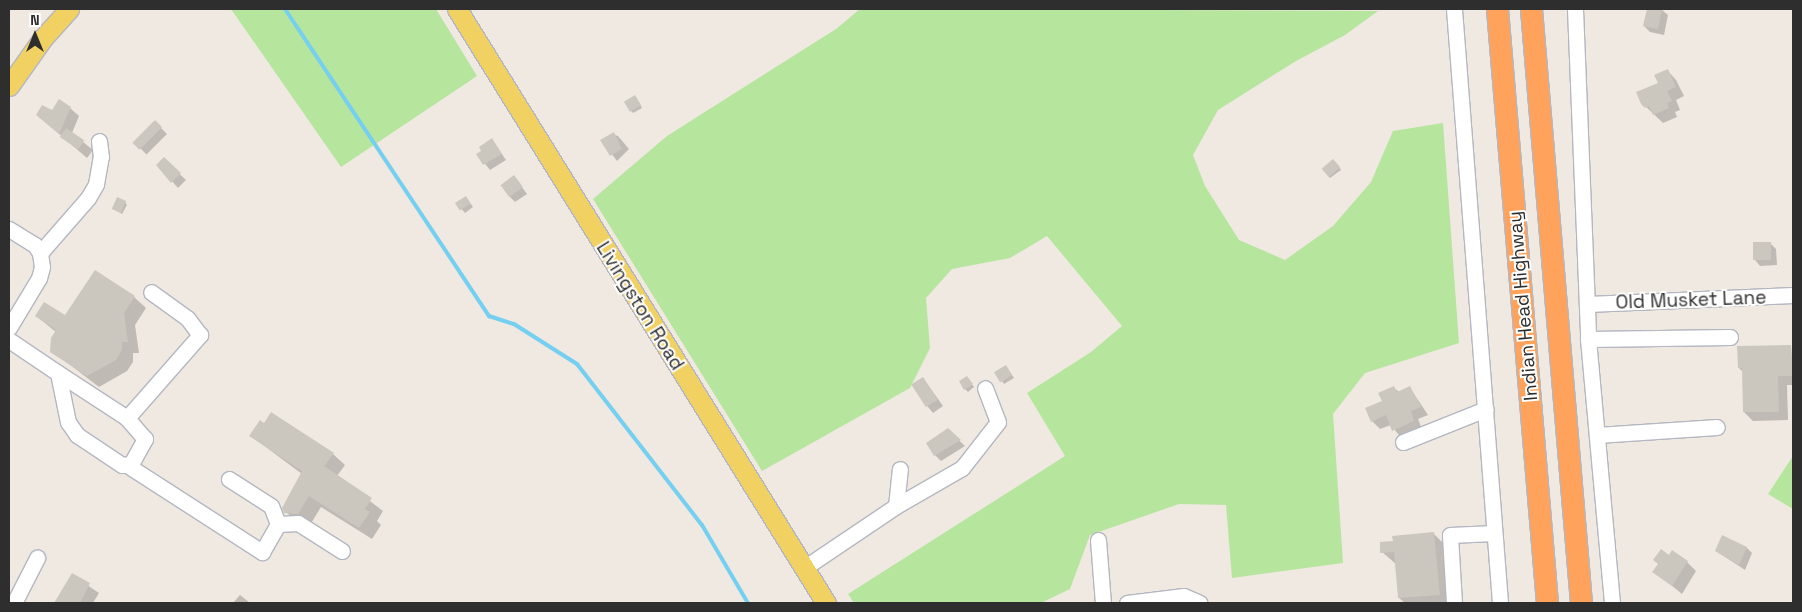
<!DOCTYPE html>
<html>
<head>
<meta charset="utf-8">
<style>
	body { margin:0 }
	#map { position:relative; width:1802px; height:612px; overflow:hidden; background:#efe9e1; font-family:"Space Grotesk",sans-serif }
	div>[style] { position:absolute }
	.green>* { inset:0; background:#b6e59e }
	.shadow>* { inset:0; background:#0003; transform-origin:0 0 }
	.stream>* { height:4px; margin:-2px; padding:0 2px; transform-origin:2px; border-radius:2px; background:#75cff0 }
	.building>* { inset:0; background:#cbc7bf; transform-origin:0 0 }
	.roads { filter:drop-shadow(1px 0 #b4b7c1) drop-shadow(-1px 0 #b4b7c1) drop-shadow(0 1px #b4b7c1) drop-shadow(0 -1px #b4b7c1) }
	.minor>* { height:15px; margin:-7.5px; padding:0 7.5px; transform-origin:7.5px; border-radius:7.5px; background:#fff }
	.major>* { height:19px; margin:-9.5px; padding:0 9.5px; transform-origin:9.5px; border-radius:9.5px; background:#f2d163 }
	.highway>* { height:21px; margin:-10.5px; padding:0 10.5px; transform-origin:10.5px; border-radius:10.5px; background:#ffa35c }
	span { translate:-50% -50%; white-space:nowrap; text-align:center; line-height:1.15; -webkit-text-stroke:4px #fff; paint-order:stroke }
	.street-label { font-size:19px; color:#2e2e2e }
	.frame { position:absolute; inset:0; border:10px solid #2e2e2e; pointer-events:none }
	.north { position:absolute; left:10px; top:10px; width:50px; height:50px; -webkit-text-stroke:4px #fff; paint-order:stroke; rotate:0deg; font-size:14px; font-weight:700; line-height:20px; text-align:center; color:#2e2e2e }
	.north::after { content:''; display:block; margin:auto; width:18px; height:22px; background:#2e2e2e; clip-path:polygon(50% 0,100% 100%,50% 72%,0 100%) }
</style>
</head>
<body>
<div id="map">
	<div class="green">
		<i style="clip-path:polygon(231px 9px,436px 9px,477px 76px,341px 167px)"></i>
		<i style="clip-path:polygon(860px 9px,1378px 11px,1345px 35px,1296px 61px,1218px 110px,1193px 155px,1205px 186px,1239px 240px,1285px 260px,1333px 226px,1371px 182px,1393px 131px,1443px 123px,1459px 343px,1365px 373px,1333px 414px,1343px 563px,1232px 578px,1226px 505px,1179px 504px,1090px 535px,1070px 589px,1041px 603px,854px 603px,848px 594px,1065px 456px,1027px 393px,1091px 352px,1122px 326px,1047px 236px,1010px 258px,952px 269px,926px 298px,930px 348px,910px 388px,762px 471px,593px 199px,667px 136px,836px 29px)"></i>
		<i style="clip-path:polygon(1793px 456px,1793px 509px,1768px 494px)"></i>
	</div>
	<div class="shadow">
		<i style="clip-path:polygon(1648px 9px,1662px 10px,1668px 15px,1664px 35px,1650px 32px,1644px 26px)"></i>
		<i style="clip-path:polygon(1668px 71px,1676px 80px,1684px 96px,1676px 100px,1680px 110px,1675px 112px,1677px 117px,1663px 123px,1642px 103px)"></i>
		<i style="clip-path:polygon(637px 99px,642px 108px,633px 113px,625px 102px)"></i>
		<i style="clip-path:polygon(70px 108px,79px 116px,72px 133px,93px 150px,87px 158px,37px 115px)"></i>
		<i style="left:155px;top:122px;width:17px;height:29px;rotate:45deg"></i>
		<i style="clip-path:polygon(612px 134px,618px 136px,629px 149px,617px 161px,602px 141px)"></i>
		<i style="clip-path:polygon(492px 140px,506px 160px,490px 170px,478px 155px)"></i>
		<i style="clip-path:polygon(164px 159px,186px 180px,178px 188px,158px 165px)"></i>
		<i style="clip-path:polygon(1336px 163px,1341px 170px,1330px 178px,1323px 168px)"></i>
		<i style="clip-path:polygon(514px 176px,527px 194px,515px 202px,509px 196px)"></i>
		<i style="clip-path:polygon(468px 200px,473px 207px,465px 213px,457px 204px)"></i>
		<i style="clip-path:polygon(125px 202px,127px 205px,122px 214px,112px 208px)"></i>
		<i style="clip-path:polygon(1770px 243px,1776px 249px,1777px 265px,1760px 266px,1755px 260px)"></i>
		<i style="clip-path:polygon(134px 297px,146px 308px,135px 325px,139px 353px,133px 353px,133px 362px,127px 371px,99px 387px,52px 351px,56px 332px,36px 316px,66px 317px)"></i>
		<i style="clip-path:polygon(1791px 346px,1793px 385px,1787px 385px,1788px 420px,1753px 421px,1744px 412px,1743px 372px,1739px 368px)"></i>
		<i style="clip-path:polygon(1008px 369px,1014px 378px,1004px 384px,1002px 381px)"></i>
		<i style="clip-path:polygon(923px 378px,943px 406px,933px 413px,928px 407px)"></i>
		<i style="clip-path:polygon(969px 380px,974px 387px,968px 392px,965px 389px)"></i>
		<i style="clip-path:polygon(1394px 388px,1399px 392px,1410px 388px,1428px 415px,1418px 419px,1422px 429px,1402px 439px,1391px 425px,1380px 429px,1372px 421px)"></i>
		<i style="clip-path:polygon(948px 430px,965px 446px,941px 461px,935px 455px)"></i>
		<i style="clip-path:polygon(251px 436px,333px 454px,345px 465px,337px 476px,383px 511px,377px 521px,381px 525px,372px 539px,321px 507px,310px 525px,299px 526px,283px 508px,302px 474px)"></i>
		<i style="clip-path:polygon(1434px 534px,1445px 545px,1451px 603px,1405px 603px,1399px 598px,1396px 564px,1382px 552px)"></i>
		<i style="clip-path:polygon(1747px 548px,1752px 553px,1745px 570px,1716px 551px)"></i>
		<i style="clip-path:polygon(1669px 556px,1687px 562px,1696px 571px,1682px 594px,1654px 571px)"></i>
		<i style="clip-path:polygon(72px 575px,99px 593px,93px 603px,56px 603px)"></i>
		<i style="clip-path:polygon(240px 595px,250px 603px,233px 603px)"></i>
	</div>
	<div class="stream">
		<i style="left:285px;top:9px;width:369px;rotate:56.4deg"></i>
		<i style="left:489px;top:316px;width:26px;rotate:18deg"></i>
		<i style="left:514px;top:324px;width:75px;rotate:32.4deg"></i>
		<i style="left:577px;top:364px;width:204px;rotate:52.2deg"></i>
		<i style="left:702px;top:525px;width:91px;rotate:59.5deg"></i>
	</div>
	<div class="building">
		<i style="clip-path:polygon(1647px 9px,1662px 9px,1658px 29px,1643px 26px)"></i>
		<i style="clip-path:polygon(1668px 69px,1676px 87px,1667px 91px,1672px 101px,1667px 103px,1669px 108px,1653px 115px,1649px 106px,1645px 108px,1641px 104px,1636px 92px,1658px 83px,1654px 75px)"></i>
		<i style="left:635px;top:95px;width:12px;height:13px;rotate:59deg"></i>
		<i style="clip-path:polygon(59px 99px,71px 107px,59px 134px,36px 115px,42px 105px,52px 110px)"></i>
		<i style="left:155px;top:120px;width:10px;height:32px;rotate:45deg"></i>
		<i style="left:66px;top:128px;width:22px;height:11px;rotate:34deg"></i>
		<i style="clip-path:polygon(614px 132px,622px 149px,610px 156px,600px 140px)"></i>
		<i style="clip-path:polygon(492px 138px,502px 154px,483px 165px,476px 154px,481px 151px,479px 147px)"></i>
		<i style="clip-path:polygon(164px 157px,181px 173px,171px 183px,156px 165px)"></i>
		<i style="left:1333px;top:159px;width:11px;height:15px;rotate:49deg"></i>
		<i style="left:514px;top:175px;width:15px;height:17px;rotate:53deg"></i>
		<i style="left:466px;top:196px;width:9px;height:13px;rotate:58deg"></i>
		<i style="left:117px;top:197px;width:10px;height:13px;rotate:24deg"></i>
		<i style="left:1753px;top:242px;width:18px;height:18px"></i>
		<i style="clip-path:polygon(95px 270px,135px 296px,124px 313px,128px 342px,122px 342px,122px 350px,116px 360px,87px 376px,50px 352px,51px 338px,56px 330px,35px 316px,44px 302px,65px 315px)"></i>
		<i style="clip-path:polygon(1791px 345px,1793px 376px,1778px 376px,1779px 412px,1743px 412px,1742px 368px,1738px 368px,1737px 346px)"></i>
		<i style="left:1006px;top:365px;width:12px;height:14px;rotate:59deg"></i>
		<i style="clip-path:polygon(967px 376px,973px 384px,964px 390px,959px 381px)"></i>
		<i style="left:923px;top:377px;width:27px;height:14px;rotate:57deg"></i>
		<i style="clip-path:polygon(1394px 386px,1397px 392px,1410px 386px,1421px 407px,1411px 411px,1414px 421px,1392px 431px,1386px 415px,1371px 422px,1365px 408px,1382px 401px,1378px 393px)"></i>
		<i style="clip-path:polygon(271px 412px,334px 453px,324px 466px,372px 498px,365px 509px,370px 512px,359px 528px,309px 496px,298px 514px,284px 513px,282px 508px,302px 471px,249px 436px,260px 420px,264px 423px)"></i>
		<i style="clip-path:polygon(948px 428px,961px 440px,934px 456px,926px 443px)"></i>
		<i style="clip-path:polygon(1434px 532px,1440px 595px,1398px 598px,1394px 552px,1380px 553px,1380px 542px,1393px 541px,1392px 536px)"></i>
		<i style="clip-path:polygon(1722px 535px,1747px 547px,1739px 565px,1715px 551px)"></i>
		<i style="clip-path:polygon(1661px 549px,1669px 555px,1672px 550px,1688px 561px,1672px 586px,1652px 572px,1658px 564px,1653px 560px)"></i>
		<i style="clip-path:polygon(72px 573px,90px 583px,80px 603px,54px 603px)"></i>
	</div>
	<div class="roads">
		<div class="minor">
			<i style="left:1454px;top:9px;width:596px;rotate:85.57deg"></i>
			<i style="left:1575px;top:9px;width:330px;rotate:87.7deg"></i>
			<i style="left:1588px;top:339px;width:265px;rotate:84.8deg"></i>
			<i style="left:9px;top:229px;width:31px;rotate:32deg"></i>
			<i style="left:35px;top:245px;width:9px;rotate:58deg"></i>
			<i style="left:40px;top:253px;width:14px;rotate:82deg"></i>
			<i style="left:42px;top:267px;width:11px;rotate:105deg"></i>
			<i style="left:39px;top:278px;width:58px;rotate:121deg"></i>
			<i style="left:40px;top:253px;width:73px;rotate:-48.9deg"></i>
			<i style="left:88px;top:198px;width:16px;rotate:-60deg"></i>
			<i style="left:96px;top:184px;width:27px;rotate:-80deg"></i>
			<i style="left:101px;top:157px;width:16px;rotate:-97deg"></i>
			<i style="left:1588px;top:304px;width:205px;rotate:-2.5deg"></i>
			<i style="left:1588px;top:339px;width:142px;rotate:-0.8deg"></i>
			<i style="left:9px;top:340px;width:59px;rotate:34deg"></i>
			<i style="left:58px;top:373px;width:50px;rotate:78.5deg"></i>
			<i style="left:68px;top:422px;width:16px;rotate:55deg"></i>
			<i style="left:77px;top:435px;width:54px;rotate:33.7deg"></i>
			<i style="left:122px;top:465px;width:9px;rotate:-6deg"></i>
			<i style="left:131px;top:464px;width:29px;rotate:-61deg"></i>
			<i style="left:145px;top:439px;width:28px;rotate:-131deg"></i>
			<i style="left:127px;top:418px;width:111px;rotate:-48.7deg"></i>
			<i style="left:200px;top:335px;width:21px;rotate:-127deg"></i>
			<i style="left:187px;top:318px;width:44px;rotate:-144.2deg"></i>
			<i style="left:58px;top:373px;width:82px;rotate:33.1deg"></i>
			<i style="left:1597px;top:435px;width:120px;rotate:-3.8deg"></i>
			<i style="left:1403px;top:442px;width:89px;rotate:-21.7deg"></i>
			<i style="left:127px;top:465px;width:161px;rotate:32.8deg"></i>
			<i style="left:262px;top:552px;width:32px;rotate:-60deg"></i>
			<i style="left:278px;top:524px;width:19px;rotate:-111deg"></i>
			<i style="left:271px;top:506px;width:50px;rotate:-147.3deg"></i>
			<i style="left:896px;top:506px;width:76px;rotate:-29.9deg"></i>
			<i style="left:962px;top:468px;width:58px;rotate:-52deg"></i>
			<i style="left:998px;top:422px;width:36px;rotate:-111deg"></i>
			<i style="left:278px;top:524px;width:20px;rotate:-3deg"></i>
			<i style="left:298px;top:523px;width:52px;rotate:32.5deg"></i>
			<i style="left:1098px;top:540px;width:63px;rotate:85.5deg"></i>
			<i style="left:804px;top:568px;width:111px;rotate:-34deg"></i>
			<i style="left:896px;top:506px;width:37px;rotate:-84deg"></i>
			<i style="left:14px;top:603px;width:51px;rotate:-62.9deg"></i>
			<i style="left:1127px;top:603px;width:57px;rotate:-7deg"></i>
			<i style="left:1184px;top:596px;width:17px;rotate:24deg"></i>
			<i style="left:1454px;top:603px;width:68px;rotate:-93.4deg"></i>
			<i style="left:1450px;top:535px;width:44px;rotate:-2.6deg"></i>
		</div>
		<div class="major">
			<i style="left:457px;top:9px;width:699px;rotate:58.15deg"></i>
			<i style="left:9px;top:86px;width:59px;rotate:-54.7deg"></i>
			<i style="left:43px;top:38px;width:39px;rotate:-48deg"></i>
		</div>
		<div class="highway">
			<i style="left:1497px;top:9px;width:596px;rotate:85.19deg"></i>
			<i style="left:1531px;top:9px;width:596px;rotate:85.19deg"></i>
		</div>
	</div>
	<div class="street-label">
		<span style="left:1691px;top:300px;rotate:-2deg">Old Musket Lane</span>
		<span style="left:640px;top:306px;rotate:58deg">Livingston Road</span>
		<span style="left:1523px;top:306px;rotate:-95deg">Indian Head Highway</span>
	</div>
	<div class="frame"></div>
	<div class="north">N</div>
</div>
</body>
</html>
